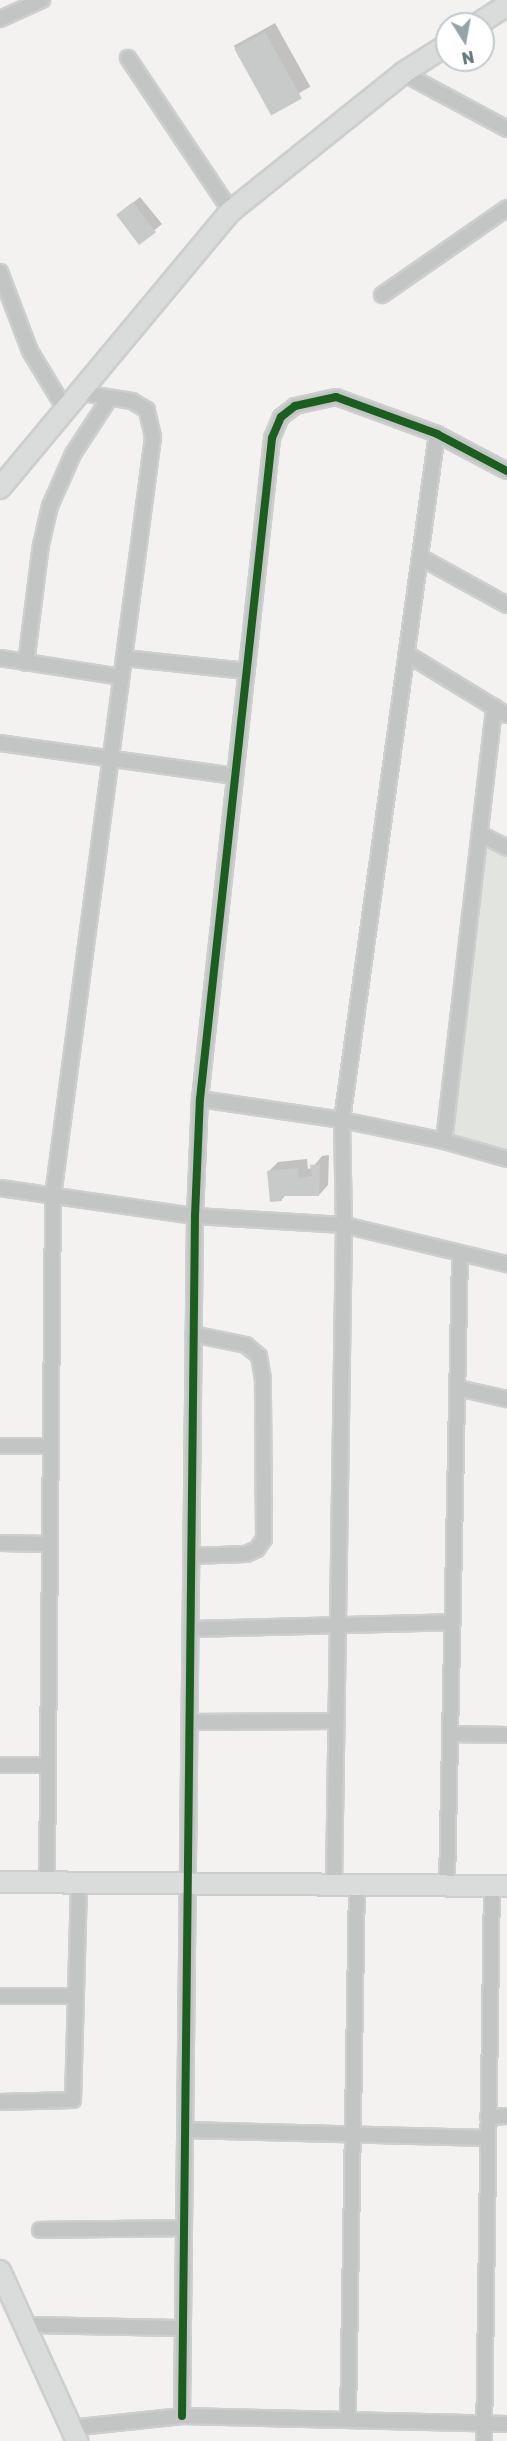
<!DOCTYPE html>
<html>
<head>
<meta charset="utf-8">
<style>
	body { margin:0 }
	#map { position:relative; width:507px; height:2441px; overflow:hidden; background:#f3f2f1; font-family:"Golos Text",sans-serif }
	div>[style] { position:absolute }
	.green>* { inset:0; background:#e2e4df }
	.shadow>* { inset:0; background:#0003; transform-origin:0 0 }
	.building>* { inset:0; background:#c8c9c9; transform-origin:0 0 }
	.roads { filter:drop-shadow(2px 0 #cdcece) drop-shadow(-2px 0 #cdcece) drop-shadow(0 2px #cdcece) drop-shadow(0 -2px #cdcece) }
	.street>* { height:14px; margin:-7px; padding:0 7px; transform-origin:7px; border-radius:7px; background:#c3c5c5 }
	.secondary>* { height:20px; margin:-10px; padding:0 10px; transform-origin:10px; border-radius:10px; background:#dadbdb }
	.cycleway>* { height:8px; margin:-4px; padding:0 4px; transform-origin:4px; border-radius:4px; background:#1b5e20 }
	span { translate:-50% -50%; white-space:nowrap; text-align:center; line-height:1.15; -webkit-text-stroke:6px #fff; paint-order:stroke }
	.north { position:absolute; left:435px; top:12px; width:60px; height:60px; box-sizing:border-box; background:#fff; border:2px solid #c1cacc; border-radius:50%; rotate:169deg; font-size:16px; font-weight:700; line-height:24px; text-align:center; color:#657a7f }
	.north::after { content:''; display:block; margin:auto; width:21px; height:27px; background:#97a4a7; clip-path:polygon(50% 0,100% 100%,50% 72%,0 100%) }
</style>
</head>
<body>
<div id="map">
	<div class="green">
		<i style="clip-path:polygon(480px 834px,507px 848px,507px 1159px,444px 1141px)"></i>
	</div>
	<div class="shadow">
		<i style="left:275px;top:23px;width:73px;height:47px;rotate:61deg"></i>
		<i style="clip-path:polygon(140px 197px,162px 224px,140px 242px,125px 209px)"></i>
		<i style="clip-path:polygon(329px 1155px,328px 1185px,319px 1195px,286px 1195px,281px 1200px,269px 1171px,278px 1162px,307px 1159px,308px 1169px,312px 1168px,322px 1156px)"></i>
	</div>
	<div class="building">
		<i style="left:265px;top:32px;width:76px;height:35px;rotate:61deg"></i>
		<i style="left:133px;top:202px;width:38px;height:21px;rotate:53deg"></i>
		<i style="clip-path:polygon(320px 1164px,319px 1196px,281px 1196px,282px 1201px,270px 1202px,267px 1171px,298px 1168px,299px 1178px,312px 1176px,310px 1165px)"></i>
	</div>
	<div class="roads">
		<div class="street">
			<i style="left:0;top:19px;width:46px;rotate:-24.3deg"></i>
			<i style="left:128px;top:58px;width:184px;rotate:56.1deg"></i>
			<i style="left:403px;top:73px;width:118px;rotate:28.3deg"></i>
			<i style="left:0;top:272px;width:85px;rotate:69.2deg"></i>
			<i style="left:30px;top:351px;width:68px;rotate:58.9deg"></i>
			<i style="left:382px;top:295px;width:152px;rotate:-34.8deg"></i>
			<i style="left:420px;top:557px;width:99px;rotate:28.9deg"></i>
			<i style="left:407px;top:654px;width:117px;rotate:31.4deg"></i>
			<i style="left:0;top:658px;width:122px;rotate:8.9deg"></i>
			<i style="left:124px;top:658px;width:123px;rotate:6.1deg"></i>
			<i style="left:26px;top:663px;width:119px;rotate:-82.8deg"></i>
			<i style="left:41px;top:545px;width:40px;rotate:-77deg"></i>
			<i style="left:50px;top:506px;width:57px;rotate:-66.1deg"></i>
			<i style="left:73px;top:454px;width:66px;rotate:-56.8deg"></i>
			<i style="left:0;top:743px;width:237px;rotate:8deg"></i>
			<i style="left:480px;top:834px;width:30px;rotate:27deg"></i>
			<i style="left:200px;top:1099px;width:144px;rotate:8.4deg"></i>
			<i style="left:342px;top:1120px;width:104px;rotate:11.6deg"></i>
			<i style="left:444px;top:1141px;width:66px;rotate:15.9deg"></i>
			<i style="left:444px;top:1141px;width:437px;rotate:-83.4deg"></i>
			<i style="left:0;top:1188px;width:197px;rotate:8.2deg"></i>
			<i style="left:195px;top:1216px;width:149px;rotate:3.5deg"></i>
			<i style="left:344px;top:1225px;width:168px;rotate:13.5deg"></i>
			<i style="left:458px;top:1388px;width:50px;rotate:12.7deg"></i>
			<i style="left:0;top:1446px;width:49px"></i>
			<i style="left:0;top:1543px;width:49px;rotate:1.2deg"></i>
			<i style="left:191px;top:1556px;width:55px;rotate:-2.1deg"></i>
			<i style="left:246px;top:1554px;width:12px;rotate:-24deg"></i>
			<i style="left:257px;top:1549px;width:12px;rotate:-55deg"></i>
			<i style="left:264px;top:1539px;width:160px;rotate:-90.4deg"></i>
			<i style="left:263px;top:1379px;width:23px;rotate:-100deg"></i>
			<i style="left:259px;top:1356px;width:17px;rotate:-140deg"></i>
			<i style="left:246px;top:1345px;width:54px;rotate:-168.3deg"></i>
			<i style="left:190px;top:1629px;width:263px;rotate:-1.5deg"></i>
			<i style="left:189px;top:1722px;width:147px;rotate:-0.4deg"></i>
			<i style="left:450px;top:1734px;width:57px;rotate:1deg"></i>
			<i style="left:0;top:1765px;width:48px"></i>
			<i style="left:47px;top:1882px;width:686px;rotate:-89.5deg"></i>
			<i style="left:53px;top:1196px;width:766px;rotate:-82.49deg"></i>
			<i style="left:153px;top:437px;width:28px;rotate:-103deg"></i>
			<i style="left:147px;top:410px;width:17px;rotate:-149deg"></i>
			<i style="left:132px;top:401px;width:51px;rotate:-170.9deg"></i>
			<i style="left:334px;top:1884px;width:659px;rotate:-89.13deg"></i>
			<i style="left:344px;top:1225px;width:105px;rotate:-91.1deg"></i>
			<i style="left:342px;top:1120px;width:693px;rotate:-82.12deg"></i>
			<i style="left:447px;top:1885px;width:632px;rotate:-88.82deg"></i>
			<i style="left:0;top:1996px;width:76px"></i>
			<i style="left:0;top:2102px;width:73px;rotate:-1.6deg"></i>
			<i style="left:73px;top:2100px;width:217px;rotate:-88.4deg"></i>
			<i style="left:488px;top:2117px;width:19px;rotate:-3deg"></i>
			<i style="left:185px;top:2130px;width:302px;rotate:1.5deg"></i>
			<i style="left:40px;top:2230px;width:144px;rotate:-0.8deg"></i>
			<i style="left:24px;top:2325px;width:159px;rotate:1.1deg"></i>
			<i style="left:182px;top:2416px;width:1200px;rotate:-89.38deg"></i>
			<i style="left:195px;top:1216px;width:117px;rotate:-87.6deg"></i>
			<i style="left:200px;top:1099px;width:665px;rotate:-83.78deg"></i>
			<i style="left:272px;top:438px;width:23px;rotate:-67deg"></i>
			<i style="left:281px;top:417px;width:18px;rotate:-38deg"></i>
			<i style="left:295px;top:406px;width:42px;rotate:-12.4deg"></i>
			<i style="left:336px;top:397px;width:108px;rotate:20.1deg"></i>
			<i style="left:437px;top:434px;width:79px;rotate:27.9deg"></i>
			<i style="left:348px;top:2420px;width:536px;rotate:-89.04deg"></i>
			<i style="left:70px;top:2428px;width:113px;rotate:-6.1deg"></i>
			<i style="left:182px;top:2416px;width:325px;rotate:1.4deg"></i>
			<i style="left:484px;top:2441px;width:556px;rotate:-89.18deg"></i>
		</div>
		<div class="secondary">
			<i style="left:478px;top:24px;width:35px;rotate:-33deg"></i>
			<i style="left:0;top:488px;width:361px;rotate:-50.2deg"></i>
			<i style="left:231px;top:211px;width:221px;rotate:-38.7deg"></i>
			<i style="left:403px;top:73px;width:52px;rotate:-32.5deg"></i>
			<i style="left:0;top:1882px;width:507px;rotate:0.45deg"></i>
			<i style="left:0;top:2271px;width:187px;rotate:65.6deg"></i>
		</div>
	</div>
	<div class="cycleway">
		<i style="left:182px;top:2416px;width:1200px;rotate:-89.38deg"></i>
		<i style="left:195px;top:1216px;width:117px;rotate:-87.6deg"></i>
		<i style="left:200px;top:1099px;width:665px;rotate:-83.78deg"></i>
		<i style="left:272px;top:438px;width:23px;rotate:-67deg"></i>
		<i style="left:281px;top:417px;width:18px;rotate:-38deg"></i>
		<i style="left:295px;top:406px;width:42px;rotate:-12.4deg"></i>
		<i style="left:336px;top:397px;width:108px;rotate:20.1deg"></i>
		<i style="left:437px;top:434px;width:79px;rotate:27.9deg"></i>
	</div>
	<div class="north">N</div>
</div>
</body>
</html>
